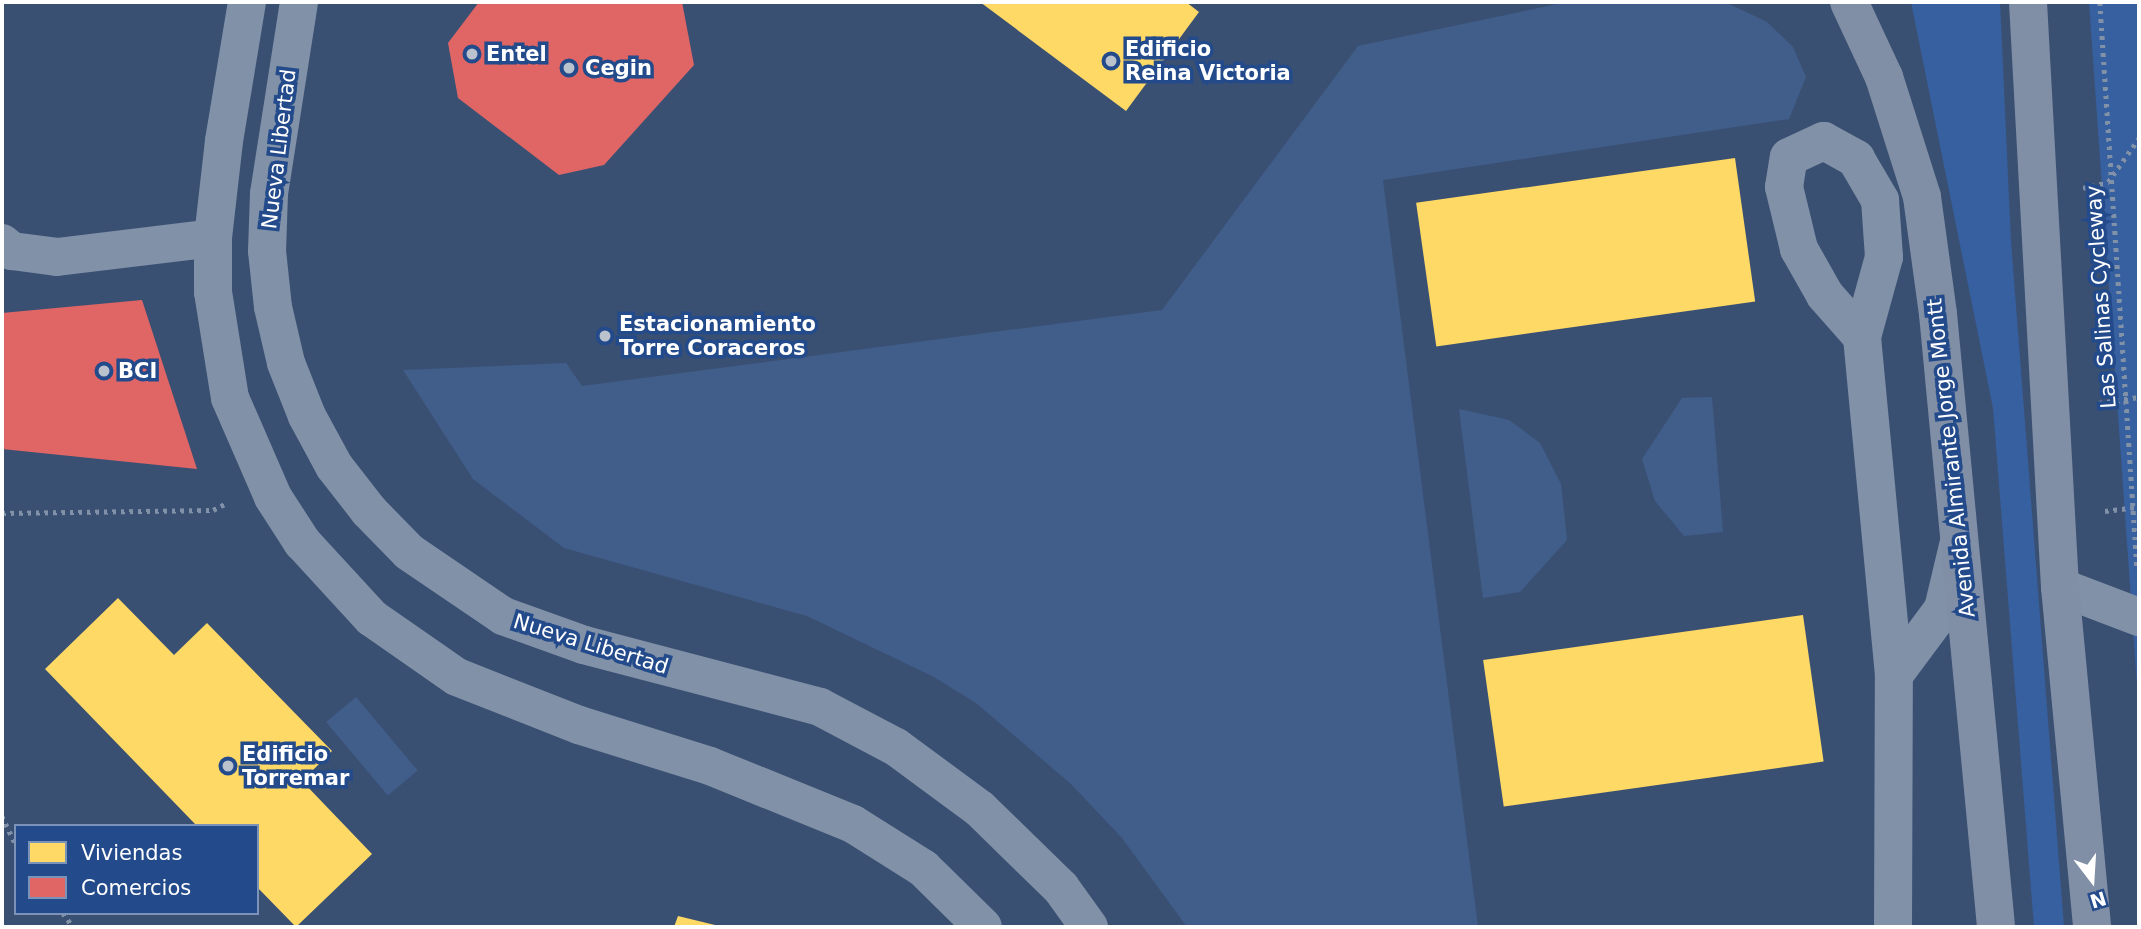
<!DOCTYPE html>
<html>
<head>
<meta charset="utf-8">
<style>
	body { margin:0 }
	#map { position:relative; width:2141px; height:929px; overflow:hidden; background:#3a5073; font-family:"DejaVu Sans",sans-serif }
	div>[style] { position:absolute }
	.green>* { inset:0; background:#3760a0 }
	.water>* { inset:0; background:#415d8a; transform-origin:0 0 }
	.homes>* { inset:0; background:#ffd966; transform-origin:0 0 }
	.shops>* { inset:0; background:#e06666 }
	.path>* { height:4.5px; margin-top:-2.25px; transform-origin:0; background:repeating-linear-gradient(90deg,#8191a7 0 3.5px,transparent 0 8.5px) }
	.minor>* { height:38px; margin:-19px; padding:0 19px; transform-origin:19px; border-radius:19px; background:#8191a7 }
	.major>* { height:38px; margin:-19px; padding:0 19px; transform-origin:19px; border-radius:19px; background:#808fa5 }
	.dots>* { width:19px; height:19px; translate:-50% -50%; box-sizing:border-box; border:4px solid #234a8a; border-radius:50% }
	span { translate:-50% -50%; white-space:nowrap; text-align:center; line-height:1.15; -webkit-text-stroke:7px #234a8a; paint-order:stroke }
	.poi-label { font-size:21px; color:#fff; font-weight:700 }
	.left { translate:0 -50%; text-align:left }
	.street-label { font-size:21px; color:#fff }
	.frame { position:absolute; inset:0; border:4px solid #fff; pointer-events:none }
	.legend { position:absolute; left:14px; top:824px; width:245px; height:91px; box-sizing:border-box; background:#234a8a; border:2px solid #7b92b9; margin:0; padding:9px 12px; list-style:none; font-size:21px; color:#fff }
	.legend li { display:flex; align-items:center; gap:14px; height:35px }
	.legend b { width:35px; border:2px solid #7b92b9 }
	.north { position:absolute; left:2057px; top:845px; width:70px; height:70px; -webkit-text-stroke:5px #234a8a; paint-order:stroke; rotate:163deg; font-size:19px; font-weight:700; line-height:28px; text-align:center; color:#fff }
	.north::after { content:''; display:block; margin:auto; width:24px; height:32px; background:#fff; clip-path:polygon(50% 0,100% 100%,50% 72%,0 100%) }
</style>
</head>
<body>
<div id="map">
	<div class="green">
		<i style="clip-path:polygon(1911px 2px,2000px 2px,2011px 242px,2064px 927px,2034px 927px,1993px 408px)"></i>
		<i style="clip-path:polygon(2089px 2px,2139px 2px,2139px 713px)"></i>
	</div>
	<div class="water">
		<i style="clip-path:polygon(1567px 2px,1725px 2px,1767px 22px,1793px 47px,1806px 77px,1789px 119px,1383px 180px,1478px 927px,1187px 927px,1122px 838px,1071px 784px,976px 703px,934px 677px,807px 616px,564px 548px,473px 479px,403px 370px,566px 363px,582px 386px,1162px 310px,1358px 46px)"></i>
		<i style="clip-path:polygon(1712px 397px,1723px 532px,1684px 536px,1655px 501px,1642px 459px,1682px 398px)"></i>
		<i style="clip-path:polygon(1459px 409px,1509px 420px,1540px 443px,1561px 484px,1567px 540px,1520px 592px,1483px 598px)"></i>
		<i style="left:356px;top:697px;width:96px;height:39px;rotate:50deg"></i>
	</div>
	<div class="homes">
		<i style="clip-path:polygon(980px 2px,1186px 2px,1199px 12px,1126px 111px)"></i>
		<i style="left:1735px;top:158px;width:145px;height:322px;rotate:82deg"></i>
		<i style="clip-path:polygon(118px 598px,174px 655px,207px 623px,332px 751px,302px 781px,372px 854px,296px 927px,257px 887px,257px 826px,197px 826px,45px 669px)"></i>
		<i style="left:1803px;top:615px;width:148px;height:323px;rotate:82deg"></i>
		<i style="clip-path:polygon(678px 916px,719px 926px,719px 927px,674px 927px)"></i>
	</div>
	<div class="shops">
		<i style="clip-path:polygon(479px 2px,682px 2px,694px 65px,604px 165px,559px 175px,458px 98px,448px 43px)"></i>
		<i style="clip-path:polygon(142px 300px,197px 469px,2px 449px,2px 313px)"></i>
	</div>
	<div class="path">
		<i style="left:2100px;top:2px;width:566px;rotate:86.25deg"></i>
		<i style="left:2083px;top:188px;width:26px;rotate:-13deg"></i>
		<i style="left:2108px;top:182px;width:54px;rotate:-54.8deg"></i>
		<i style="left:2099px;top:403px;width:40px;rotate:-8.5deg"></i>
		<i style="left:2105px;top:511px;width:34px;rotate:-7deg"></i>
		<i style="left:2px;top:513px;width:211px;rotate:-0.8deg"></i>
		<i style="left:213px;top:510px;width:16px;rotate:-27deg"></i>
		<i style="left:2px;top:816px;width:32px;rotate:64deg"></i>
		<i style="left:63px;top:913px;width:17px;rotate:54deg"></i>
	</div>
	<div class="minor">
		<i style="left:247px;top:2px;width:141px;rotate:99.4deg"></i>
		<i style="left:224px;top:141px;width:98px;rotate:96.5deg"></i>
		<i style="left:213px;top:238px;width:54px;rotate:90deg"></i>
		<i style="left:213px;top:292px;width:107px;rotate:80.9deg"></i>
		<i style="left:230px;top:398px;width:108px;rotate:66.5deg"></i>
		<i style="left:273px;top:497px;width:54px;rotate:57.2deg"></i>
		<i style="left:302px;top:542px;width:103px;rotate:47.4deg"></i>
		<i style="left:372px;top:618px;width:103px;rotate:34.8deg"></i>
		<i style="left:457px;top:677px;width:131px;rotate:21.5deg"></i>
		<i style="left:579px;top:725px;width:137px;rotate:17.4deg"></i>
		<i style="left:710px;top:766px;width:154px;rotate:22.1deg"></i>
		<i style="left:853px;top:824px;width:83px;rotate:32.2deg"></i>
		<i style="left:923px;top:868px;width:84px;rotate:44.5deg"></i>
		<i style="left:299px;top:2px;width:194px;rotate:98.9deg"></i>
		<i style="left:269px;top:194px;width:57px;rotate:92deg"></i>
		<i style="left:267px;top:251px;width:56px;rotate:83.9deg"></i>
		<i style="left:273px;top:307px;width:57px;rotate:76.9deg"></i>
		<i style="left:286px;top:363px;width:57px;rotate:68.4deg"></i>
		<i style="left:307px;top:416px;width:57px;rotate:61.6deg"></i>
		<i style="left:334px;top:466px;width:57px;rotate:52.1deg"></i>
		<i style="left:369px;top:511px;width:57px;rotate:45.7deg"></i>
		<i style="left:409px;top:552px;width:114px;rotate:34.2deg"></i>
		<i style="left:503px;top:616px;width:86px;rotate:19.7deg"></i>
		<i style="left:584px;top:645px;width:244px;rotate:14.7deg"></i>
		<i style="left:820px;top:707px;width:86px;rotate:27.8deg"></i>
		<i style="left:896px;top:747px;width:104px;rotate:36.4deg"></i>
		<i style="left:980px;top:809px;width:113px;rotate:44.3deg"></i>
		<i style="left:1061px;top:888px;width:48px;rotate:54.3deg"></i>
		<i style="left:2px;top:243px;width:13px;rotate:39deg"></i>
		<i style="left:12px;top:251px;width:45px;rotate:7.6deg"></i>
		<i style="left:57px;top:257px;width:157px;rotate:-6.9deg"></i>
		<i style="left:1862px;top:337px;width:56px;rotate:-131.4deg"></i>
		<i style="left:1825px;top:295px;width:53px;rotate:-119.5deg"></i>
		<i style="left:1799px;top:249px;width:64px;rotate:-103.6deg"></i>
		<i style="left:1784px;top:187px;width:30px;rotate:-81deg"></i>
		<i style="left:1789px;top:157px;width:38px;rotate:-25deg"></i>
		<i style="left:1824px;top:141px;width:37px;rotate:29deg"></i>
		<i style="left:1856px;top:159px;width:48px;rotate:59.7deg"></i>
		<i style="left:1880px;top:200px;width:57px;rotate:86deg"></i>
		<i style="left:1884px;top:257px;width:83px;rotate:105.4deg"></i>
		<i style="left:1862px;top:337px;width:340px;rotate:84.6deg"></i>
		<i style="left:2060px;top:587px;width:85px;rotate:20.8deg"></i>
		<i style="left:1893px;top:927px;width:252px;rotate:-89.8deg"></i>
		<i style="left:1894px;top:675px;width:82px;rotate:-53.4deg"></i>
		<i style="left:1943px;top:609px;width:65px;rotate:-76.6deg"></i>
	</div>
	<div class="major">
		<i style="left:1849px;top:2px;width:83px;rotate:65deg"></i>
		<i style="left:1884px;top:77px;width:126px;rotate:72.4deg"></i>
		<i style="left:1922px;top:197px;width:118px;rotate:82.2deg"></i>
		<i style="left:1938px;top:314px;width:616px;rotate:84.59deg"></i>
		<i style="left:2028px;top:2px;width:586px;rotate:86.87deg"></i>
		<i style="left:2060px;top:587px;width:342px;rotate:84.6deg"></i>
	</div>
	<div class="dots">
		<i style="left:472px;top:54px;background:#bac2ce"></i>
		<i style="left:1111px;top:61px;background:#bac2ce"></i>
		<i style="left:569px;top:68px;background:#bac2ce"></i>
		<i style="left:605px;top:336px;background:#bac2ce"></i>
		<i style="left:104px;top:371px;background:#bac2ce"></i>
		<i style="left:228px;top:766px;background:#bac2ce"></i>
	</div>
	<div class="poi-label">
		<span class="left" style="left:1125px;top:61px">Edificio<br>Reina Victoria</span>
		<span class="left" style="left:486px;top:54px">Entel</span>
		<span class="left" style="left:585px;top:68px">Cegin</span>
		<span class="left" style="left:619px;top:336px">Estacionamiento<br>Torre Coraceros</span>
		<span class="left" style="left:118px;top:371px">BCI</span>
		<span class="left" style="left:242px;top:766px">Edificio<br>Torremar</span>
	</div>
	<div class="street-label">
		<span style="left:279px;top:149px;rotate:-83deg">Nueva Libertad</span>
		<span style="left:2101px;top:297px;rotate:-94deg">Las Salinas Cycleway</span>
		<span style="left:1951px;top:458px;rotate:-96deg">Avenida Almirante Jorge Montt</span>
		<span style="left:591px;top:644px;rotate:17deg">Nueva Libertad</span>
	</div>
	<div class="frame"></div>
	<ul class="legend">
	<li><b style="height:19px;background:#ffd966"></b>Viviendas</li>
	<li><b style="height:19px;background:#e06666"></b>Comercios</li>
	</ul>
	<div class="north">N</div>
</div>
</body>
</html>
